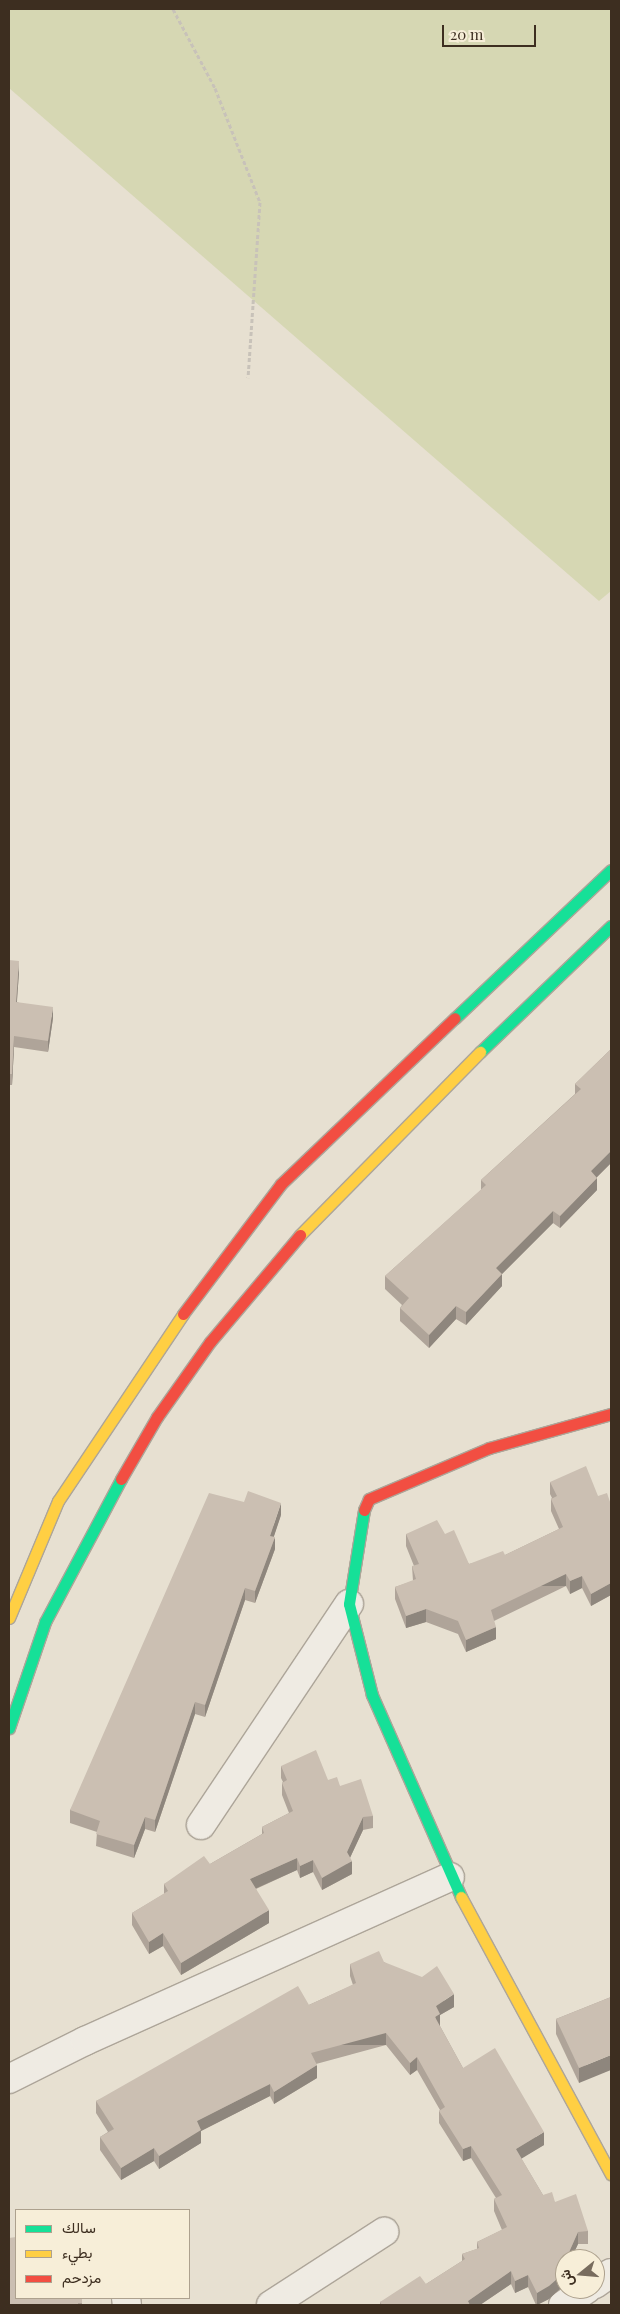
<!DOCTYPE html>
<html>
<head>
<meta charset="utf-8">
<style>
	body { margin:0 }
	#map { position:relative; width:620px; height:2314px; overflow:hidden; background:#e7e0d1; font-family:"Playfair Display",Vazirmatn,serif }
	div>[style] { position:absolute }
	.green>* { inset:0; background:#d6d7b3 }
	.path>* { height:3px; margin-top:-1.5px; transform-origin:0; background:repeating-linear-gradient(90deg,#c8c2b9 0 4px,transparent 0 6.5px) }
	.roads { filter:drop-shadow(1px 0 #ada599) drop-shadow(-1px 0 #ada599) drop-shadow(0 1px #ada599) drop-shadow(0 -1px #ada599) }
	.street>* { height:28px; margin:-14px; padding:0 14px; transform-origin:14px; border-radius:14px; background:#efebe3 }
	.fast>* { height:11px; margin:-5.5px; padding:0 5.5px; transform-origin:5.5px; border-radius:5.5px; background:#16e098 }
	.slow>* { height:11px; margin:-5.5px; padding:0 5.5px; transform-origin:5.5px; border-radius:5.5px; background:#ffcf43 }
	.jam>* { height:11px; margin:-5.5px; padding:0 5.5px; transform-origin:5.5px; border-radius:5.5px; background:#f24e42 }
	.wall>* { inset:0; background:#afa499 }
	.shaded-wall>* { inset:0; background:#8e867d; transform-origin:0 0 }
	.building>* { inset:0; background:#cbbfb2 }
	span { translate:-50% -50%; white-space:nowrap; text-align:center; line-height:1.15; -webkit-text-stroke:4px #f7eed8; paint-order:stroke }
	.frame { position:absolute; inset:0; border:10px solid #3d2e20; pointer-events:none }
	.legend { position:absolute; left:15px; top:2209px; width:175px; height:90px; box-sizing:border-box; background:#f7eed8; border:1px solid #ada18e; margin:0; padding:6px 9px; list-style:none; font-size:15px; color:#3d2e20 }
	.legend li { display:flex; align-items:center; gap:10px; height:25px }
	.legend b { width:25px; border:1px solid #ada18e }
	.north { position:absolute; left:555px; top:2249px; width:50px; height:50px; box-sizing:border-box; background:#f7eed8; border:1px solid #ada18e; border-radius:50%; rotate:253deg; font-size:14px; font-weight:700; line-height:20px; text-align:center; color:#3d2e20 }
	.north::after { content:''; display:block; margin:auto; width:18px; height:22px; background:#786c5e; clip-path:polygon(50% 0,100% 100%,50% 72%,0 100%) }
	.scale { position:absolute; left:442px; top:25px; width:94px; height:22px; box-sizing:border-box; border:2px solid #3d2e20; border-top:0; padding-left:6px; font-size:15px; line-height:18px; white-space:nowrap; color:#3d2e20; -webkit-text-stroke:4px #f7eed8; paint-order:stroke }
</style>
</head>
<body>
<div id="map">
	<div class="green">
		<i style="clip-path:polygon(9px 9px,611px 9px,611px 591px,599px 601px,9px 88px)"></i>
	</div>
	<div class="path">
		<i style="left:173px;top:9px;width:89px;rotate:62deg"></i>
		<i style="left:215px;top:88px;width:123px;rotate:68.5deg"></i>
		<i style="left:260px;top:202px;width:176px;rotate:93.9deg"></i>
	</div>
	<div class="roads">
		<div class="street">
			<i style="left:201px;top:1825px;width:266px;rotate:-56.2deg"></i>
			<i style="left:9px;top:2079px;width:85px;rotate:-26.6deg"></i>
			<i style="left:85px;top:2041px;width:400px;rotate:-24.2deg"></i>
			<i style="left:595px;top:2284px;width:19px;rotate:-35deg"></i>
			<i style="left:126px;top:2298px;width:7px;rotate:82deg"></i>
			<i style="left:271px;top:2305px;width:135px;rotate:-32.9deg"></i>
			<i style="left:563px;top:2305px;width:29px;rotate:-34deg"></i>
		</div>
		<div class="fast">
			<i style="left:455px;top:1018px;width:215px;rotate:-43.5deg"></i>
			<i style="left:480px;top:1052px;width:182px;rotate:-43.9deg"></i>
			<i style="left:364px;top:1510px;width:95px;rotate:99.1deg"></i>
			<i style="left:349px;top:1604px;width:94px;rotate:75.8deg"></i>
			<i style="left:372px;top:1695px;width:221px;rotate:66.2deg"></i>
			<i style="left:9px;top:1728px;width:112px;rotate:-71.2deg"></i>
			<i style="left:45px;top:1622px;width:162px;rotate:-62deg"></i>
		</div>
		<div class="slow">
			<i style="left:300px;top:1235px;width:257px;rotate:-45.5deg"></i>
			<i style="left:9px;top:1618px;width:127px;rotate:-67.3deg"></i>
			<i style="left:58px;top:1501px;width:225px;rotate:-56.2deg"></i>
			<i style="left:461px;top:1897px;width:315px;rotate:61.6deg"></i>
		</div>
		<div class="jam">
			<i style="left:183px;top:1314px;width:163px;rotate:-53deg"></i>
			<i style="left:281px;top:1184px;width:240px;rotate:-43.7deg"></i>
			<i style="left:121px;top:1479px;width:72px;rotate:-59.9deg"></i>
			<i style="left:157px;top:1417px;width:92px;rotate:-54.8deg"></i>
			<i style="left:210px;top:1342px;width:140px;rotate:-49.9deg"></i>
			<i style="left:364px;top:1510px;width:12px;rotate:-66deg"></i>
			<i style="left:369px;top:1499px;width:130px;rotate:-23deg"></i>
			<i style="left:489px;top:1448px;width:127px;rotate:-15.6deg"></i>
		</div>
	</div>
	<div class="wall">
		<i style="clip-path:polygon(9px 960px,19px 972px,17px 1002px,53px 1018px,48px 1052px,14px 1047px,12px 1085px,9px 1085px)"></i>
		<i style="clip-path:polygon(611px 1049px,611px 1163px,597px 1177px,597px 1190px,560px 1228px,553px 1223px,502px 1274px,502px 1286px,466px 1325px,456px 1319px,429px 1348px,400px 1321px,400px 1308px,402px 1305px,385px 1289px,385px 1276px,481px 1190px,481px 1180px,575px 1094px,575px 1084px)"></i>
		<i style="clip-path:polygon(550px 1482px,598px 1496px,610px 1502px,611px 1502px,611px 1595px,591px 1606px,582px 1588px,570px 1594px,566px 1586px,494px 1621px,496px 1639px,466px 1652px,458px 1634px,426px 1622px,406px 1628px,395px 1599px,395px 1587px,413px 1581px,412px 1566px,414px 1566px,406px 1546px,406px 1534px,445px 1534px,469px 1564px,505px 1555px,559px 1529px,551px 1511px,551px 1499px,552px 1498px,550px 1494px)"></i>
		<i style="clip-path:polygon(281px 1515px,274px 1536px,275px 1549px,255px 1603px,245px 1600px,205px 1717px,195px 1714px,155px 1832px,145px 1829px,134px 1858px,96px 1846px,97px 1832px,70px 1823px,70px 1810px)"></i>
		<i style="clip-path:polygon(281px 1766px,328px 1780px,340px 1786px,373px 1816px,373px 1828px,363px 1830px,350px 1858px,352px 1874px,322px 1890px,313px 1872px,300px 1878px,297px 1870px,256px 1889px,269px 1923px,181px 1975px,163px 1946px,149px 1954px,132px 1925px,132px 1913px,164px 1894px,164px 1884px,210px 1864px,262px 1834px,262px 1827px,289px 1813px,282px 1795px,282px 1783px,283px 1782px,281px 1778px)"></i>
		<i style="clip-path:polygon(384px 1962px,454px 2007px,440px 2015px,440px 2026px,463px 2068px,544px 2145px,521px 2158px,543px 2195px,555px 2202px,588px 2231px,588px 2244px,578px 2244px,564px 2274px,564px 2285px,549px 2299px,537px 2305px,536px 2305px,528px 2287px,515px 2293px,511px 2284px,480px 2305px,380px 2305px,380px 2302px,426px 2284px,462px 2261px,462px 2254px,477px 2249px,477px 2242px,502px 2230px,494px 2211px,494px 2199px,496px 2198px,471px 2158px,463px 2161px,439px 2123px,439px 2111px,440px 2110px,417px 2070px,410px 2075px,386px 2045px,316px 2064px,317px 2078px,274px 2104px,270px 2096px,201px 2131px,201px 2143px,159px 2169px,154px 2161px,121px 2180px,100px 2150px,100px 2137px,108px 2132px,96px 2113px,96px 2101px,353px 1985px,350px 1976px,350px 1964px)"></i>
		<i style="clip-path:polygon(611px 1997px,579px 2083px,556px 2034px,556px 2019px)"></i>
		<i style="clip-path:polygon(82px 2298px,82px 2305px,9px 2305px)"></i>
	</div>
	<div class="shaded-wall">
		<i style="clip-path:polygon(19px 961px,19px 972px,16px 1012px,16px 1002px)"></i>
		<i style="clip-path:polygon(53px 1007px,53px 1018px,48px 1052px,48px 1041px)"></i>
		<i style="clip-path:polygon(14px 1036px,14px 1047px,12px 1085px,12px 1074px)"></i>
		<i style="clip-path:polygon(611px 1151px,611px 1163px,591px 1183px,591px 1171px)"></i>
		<i style="clip-path:polygon(597px 1178px,597px 1190px,560px 1228px,560px 1216px)"></i>
		<i style="clip-path:polygon(553px 1211px,553px 1223px,496px 1280px,496px 1268px)"></i>
		<i style="clip-path:polygon(502px 1274px,502px 1286px,466px 1325px,466px 1312px)"></i>
		<i style="clip-path:polygon(456px 1306px,456px 1319px,429px 1348px,429px 1335px)"></i>
		<i style="clip-path:polygon(281px 1503px,281px 1515px,270px 1548px,270px 1536px)"></i>
		<i style="clip-path:polygon(275px 1537px,275px 1549px,255px 1603px,255px 1591px)"></i>
		<i style="left:566px;top:1574px;width:12px;height:83px;rotate:90deg"></i>
		<i style="clip-path:polygon(582px 1576px,582px 1588px,570px 1594px,570px 1581px)"></i>
		<i style="clip-path:polygon(611px 1583px,611px 1595px,591px 1606px,591px 1594px)"></i>
		<i style="clip-path:polygon(245px 1588px,245px 1600px,205px 1717px,205px 1705px)"></i>
		<i style="clip-path:polygon(426px 1609px,426px 1622px,406px 1628px,406px 1616px)"></i>
		<i style="clip-path:polygon(496px 1627px,496px 1639px,466px 1652px,466px 1640px)"></i>
		<i style="clip-path:polygon(195px 1702px,195px 1714px,155px 1832px,155px 1820px)"></i>
		<i style="clip-path:polygon(145px 1817px,145px 1829px,134px 1858px,134px 1845px)"></i>
		<i style="clip-path:polygon(363px 1817px,363px 1830px,347px 1864px,352px 1861px,352px 1874px,322px 1890px,322px 1878px,347px 1852px)"></i>
		<i style="clip-path:polygon(297px 1858px,297px 1870px,250px 1891px,250px 1879px)"></i>
		<i style="clip-path:polygon(313px 1860px,313px 1872px,300px 1878px,300px 1866px)"></i>
		<i style="clip-path:polygon(269px 1910px,269px 1923px,181px 1975px,181px 1963px)"></i>
		<i style="clip-path:polygon(163px 1933px,163px 1946px,149px 1954px,149px 1942px)"></i>
		<i style="clip-path:polygon(454px 1994px,454px 2007px,440px 2015px,440px 2026px,435px 2030px,436px 2006px)"></i>
		<i style="left:386px;top:2033px;width:12px;height:78px;rotate:90deg"></i>
		<i style="clip-path:polygon(611px 2055px,611px 2070px,579px 2083px,579px 2068px)"></i>
		<i style="clip-path:polygon(417px 2057px,417px 2070px,410px 2075px,410px 2063px)"></i>
		<i style="clip-path:polygon(317px 2065px,317px 2078px,274px 2104px,274px 2092px)"></i>
		<i style="clip-path:polygon(270px 2084px,270px 2096px,201px 2131px,201px 2143px,159px 2169px,159px 2156px,197px 2121px)"></i>
		<i style="clip-path:polygon(544px 2132px,544px 2145px,516px 2162px,516px 2149px)"></i>
		<i style="clip-path:polygon(471px 2146px,471px 2158px,463px 2161px,463px 2149px)"></i>
		<i style="clip-path:polygon(154px 2148px,154px 2161px,121px 2180px,121px 2168px)"></i>
		<i style="clip-path:polygon(578px 2232px,578px 2244px,571px 2259px,566px 2259px)"></i>
		<i style="clip-path:polygon(565px 2260px,564px 2285px,549px 2299px,537px 2305px,537px 2293px,562px 2268px)"></i>
		<i style="clip-path:polygon(511px 2271px,511px 2284px,480px 2305px,468px 2305px,468px 2301px)"></i>
		<i style="clip-path:polygon(528px 2275px,528px 2287px,515px 2293px,515px 2281px)"></i>
	</div>
	<div class="building">
		<i style="clip-path:polygon(9px 960px,19px 961px,16px 1002px,53px 1007px,48px 1041px,14px 1036px,12px 1074px,9px 1074px)"></i>
		<i style="clip-path:polygon(611px 1049px,611px 1151px,591px 1171px,597px 1178px,560px 1216px,553px 1211px,496px 1268px,502px 1274px,466px 1312px,456px 1306px,429px 1335px,400px 1308px,409px 1298px,385px 1276px,486px 1185px,481px 1180px,581px 1089px,575px 1084px)"></i>
		<i style="clip-path:polygon(586px 1466px,598px 1496px,607px 1493px,610px 1502px,611px 1502px,611px 1583px,591px 1594px,582px 1576px,570px 1581px,566px 1574px,491px 1610px,496px 1627px,466px 1640px,458px 1621px,426px 1609px,406px 1616px,395px 1587px,416px 1579px,412px 1566px,419px 1564px,406px 1534px,437px 1520px,445px 1534px,454px 1530px,469px 1564px,503px 1551px,505px 1555px,563px 1527px,551px 1499px,557px 1496px,550px 1482px)"></i>
		<i style="clip-path:polygon(248px 1491px,281px 1503px,270px 1536px,275px 1537px,255px 1591px,245px 1588px,205px 1705px,195px 1702px,155px 1820px,145px 1817px,134px 1845px,96px 1834px,100px 1821px,70px 1810px,209px 1493px,244px 1502px)"></i>
		<i style="clip-path:polygon(316px 1750px,328px 1780px,337px 1777px,340px 1786px,361px 1779px,373px 1816px,363px 1817px,347px 1852px,352px 1861px,322px 1878px,313px 1860px,300px 1866px,297px 1858px,250px 1879px,269px 1910px,181px 1963px,163px 1933px,149px 1942px,132px 1913px,168px 1891px,164px 1884px,204px 1856px,210px 1864px,264px 1833px,262px 1827px,293px 1811px,282px 1783px,287px 1780px,281px 1766px)"></i>
		<i style="clip-path:polygon(379px 1951px,384px 1962px,422px 1977px,437px 1966px,454px 1994px,436px 2006px,440px 2014px,435px 2017px,463px 2068px,495px 2048px,544px 2132px,516px 2149px,543px 2195px,552px 2192px,555px 2202px,576px 2194px,588px 2231px,578px 2232px,562px 2268px,564px 2273px,549px 2286px,537px 2293px,528px 2275px,515px 2281px,511px 2271px,468px 2301px,470px 2305px,382px 2305px,380px 2302px,420px 2276px,426px 2284px,465px 2259px,462px 2254px,479px 2248px,477px 2242px,507px 2227px,494px 2199px,502px 2195px,471px 2146px,463px 2149px,439px 2111px,445px 2107px,417px 2057px,410px 2063px,386px 2033px,311px 2053px,317px 2065px,274px 2092px,270px 2084px,197px 2121px,201px 2130px,159px 2156px,154px 2148px,121px 2168px,100px 2137px,114px 2129px,96px 2101px,298px 1986px,309px 2005px,356px 1983px,350px 1964px)"></i>
		<i style="clip-path:polygon(611px 1997px,611px 2055px,579px 2068px,556px 2019px)"></i>
		<i style="clip-path:polygon(16px 2237px,16px 2298px,82px 2298px,82px 2303px,78px 2303px,78px 2305px,9px 2305px,9px 2238px)"></i>
	</div>
	<div class="frame"></div>
	<ul class="legend">
	<li><b style="height:6px;background:#16e098"></b>سالك</li>
	<li><b style="height:6px;background:#ffcf43"></b>بطيء</li>
	<li><b style="height:6px;background:#f24e42"></b>مزدحم</li>
	</ul>
	<div class="north">ش</div>
	<div class="scale">20 m</div>
</div>
</body>
</html>
